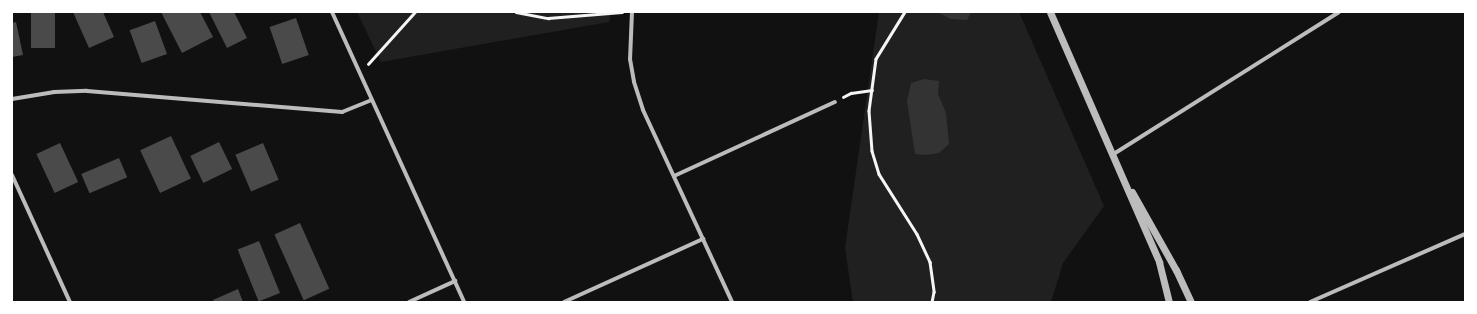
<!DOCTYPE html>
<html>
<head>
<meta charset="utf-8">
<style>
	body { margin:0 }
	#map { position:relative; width:1477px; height:314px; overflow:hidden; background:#111; font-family:Ubuntu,sans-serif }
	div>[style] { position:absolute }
	.green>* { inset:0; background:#202020 }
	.water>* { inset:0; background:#333 }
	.building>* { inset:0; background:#4a4a4a; transform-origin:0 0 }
	.path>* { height:2.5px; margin:-1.25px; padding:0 1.25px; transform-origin:1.25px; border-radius:1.25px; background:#f5f5f5 }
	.minor>* { height:4px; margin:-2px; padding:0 2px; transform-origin:2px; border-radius:2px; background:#bcbcbc }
	.tertiary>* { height:7px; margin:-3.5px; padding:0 3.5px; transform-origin:3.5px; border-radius:3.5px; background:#bcbcbc }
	span { translate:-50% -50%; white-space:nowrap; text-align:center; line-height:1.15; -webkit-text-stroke:3.5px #fff; paint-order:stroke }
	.frame { position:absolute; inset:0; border:13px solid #fff; pointer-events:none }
</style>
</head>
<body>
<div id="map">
	<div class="green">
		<i style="clip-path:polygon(357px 12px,611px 12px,609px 22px,381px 62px)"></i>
		<i style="clip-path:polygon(879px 12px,1019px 12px,1104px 206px,1063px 263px,1051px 302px,853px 302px,845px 248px)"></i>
	</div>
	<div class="water">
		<i style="clip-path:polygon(937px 12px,971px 12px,967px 20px,951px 19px)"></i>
		<i style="clip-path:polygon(924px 79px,939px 81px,938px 94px,946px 113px,949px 144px,939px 153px,925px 155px,915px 154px,907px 101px,911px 83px)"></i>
	</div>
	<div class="building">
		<i style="left:31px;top:12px;width:24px;height:36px"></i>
		<i style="clip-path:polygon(73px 12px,103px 12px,114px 37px,89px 48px)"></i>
		<i style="clip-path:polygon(161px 12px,200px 12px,213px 37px,182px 53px)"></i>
		<i style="clip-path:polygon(209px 12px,234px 12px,247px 38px,227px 48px)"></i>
		<i style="left:296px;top:18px;width:39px;height:28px;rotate:71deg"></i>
		<i style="left:155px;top:21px;width:35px;height:27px;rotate:70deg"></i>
		<i style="clip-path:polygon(16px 22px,23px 55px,12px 57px,12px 23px)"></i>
		<i style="left:171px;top:136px;width:47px;height:34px;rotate:65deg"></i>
		<i style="left:219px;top:142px;width:30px;height:32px;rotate:64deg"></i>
		<i style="left:60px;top:143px;width:43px;height:26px;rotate:65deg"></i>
		<i style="left:263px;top:143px;width:40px;height:30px;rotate:67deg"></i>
		<i style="left:119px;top:158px;width:21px;height:41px;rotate:67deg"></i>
		<i style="left:300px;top:223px;width:72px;height:28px;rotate:66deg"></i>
		<i style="left:259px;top:241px;width:56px;height:23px;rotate:68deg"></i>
		<i style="clip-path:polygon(238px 289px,243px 302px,214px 302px,213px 300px)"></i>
	</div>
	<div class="path">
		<i style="left:516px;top:12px;width:33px;rotate:11deg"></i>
		<i style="left:548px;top:18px;width:74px;rotate:-4.6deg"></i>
		<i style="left:905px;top:12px;width:55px;rotate:121.7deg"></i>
		<i style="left:876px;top:59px;width:52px;rotate:97.7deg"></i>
		<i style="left:869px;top:111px;width:40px;rotate:85.7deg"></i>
		<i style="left:872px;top:151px;width:24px;rotate:73deg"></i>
		<i style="left:879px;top:174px;width:71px;rotate:57.7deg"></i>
		<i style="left:917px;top:234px;width:31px;rotate:65deg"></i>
		<i style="left:930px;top:262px;width:30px;rotate:82deg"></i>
		<i style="left:934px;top:292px;width:10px;rotate:101deg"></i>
		<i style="left:368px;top:64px;width:70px;rotate:-47.9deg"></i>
		<i style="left:843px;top:97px;width:9px;rotate:-27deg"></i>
		<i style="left:851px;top:93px;width:21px;rotate:-8deg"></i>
	</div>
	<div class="minor">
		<i style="left:332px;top:12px;width:319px;rotate:65.5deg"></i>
		<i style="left:632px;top:12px;width:47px;rotate:92.4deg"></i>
		<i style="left:630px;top:59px;width:23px;rotate:80deg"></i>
		<i style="left:634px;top:82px;width:29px;rotate:72deg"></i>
		<i style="left:643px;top:110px;width:212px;rotate:65.1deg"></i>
		<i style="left:12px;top:99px;width:43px;rotate:-9.5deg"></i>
		<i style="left:54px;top:92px;width:33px;rotate:-2deg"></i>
		<i style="left:87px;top:91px;width:256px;rotate:4.7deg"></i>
		<i style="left:342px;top:112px;width:32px;rotate:-22deg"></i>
		<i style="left:1112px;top:155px;width:268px;rotate:-32.2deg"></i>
		<i style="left:12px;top:175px;width:140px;rotate:65.5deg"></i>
		<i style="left:674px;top:176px;width:177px;rotate:-24.7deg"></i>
		<i style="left:409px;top:302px;width:51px;rotate:-24.5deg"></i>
		<i style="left:564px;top:302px;width:153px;rotate:-24.4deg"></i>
		<i style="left:1310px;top:302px;width:169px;rotate:-23.7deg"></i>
	</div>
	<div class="tertiary">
		<i style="left:1050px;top:12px;width:273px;rotate:66.4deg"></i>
		<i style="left:1159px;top:262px;width:41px;rotate:76deg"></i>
		<i style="left:1132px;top:192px;width:90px;rotate:60.6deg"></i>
		<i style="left:1176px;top:270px;width:35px;rotate:65deg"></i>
	</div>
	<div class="frame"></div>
</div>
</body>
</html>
